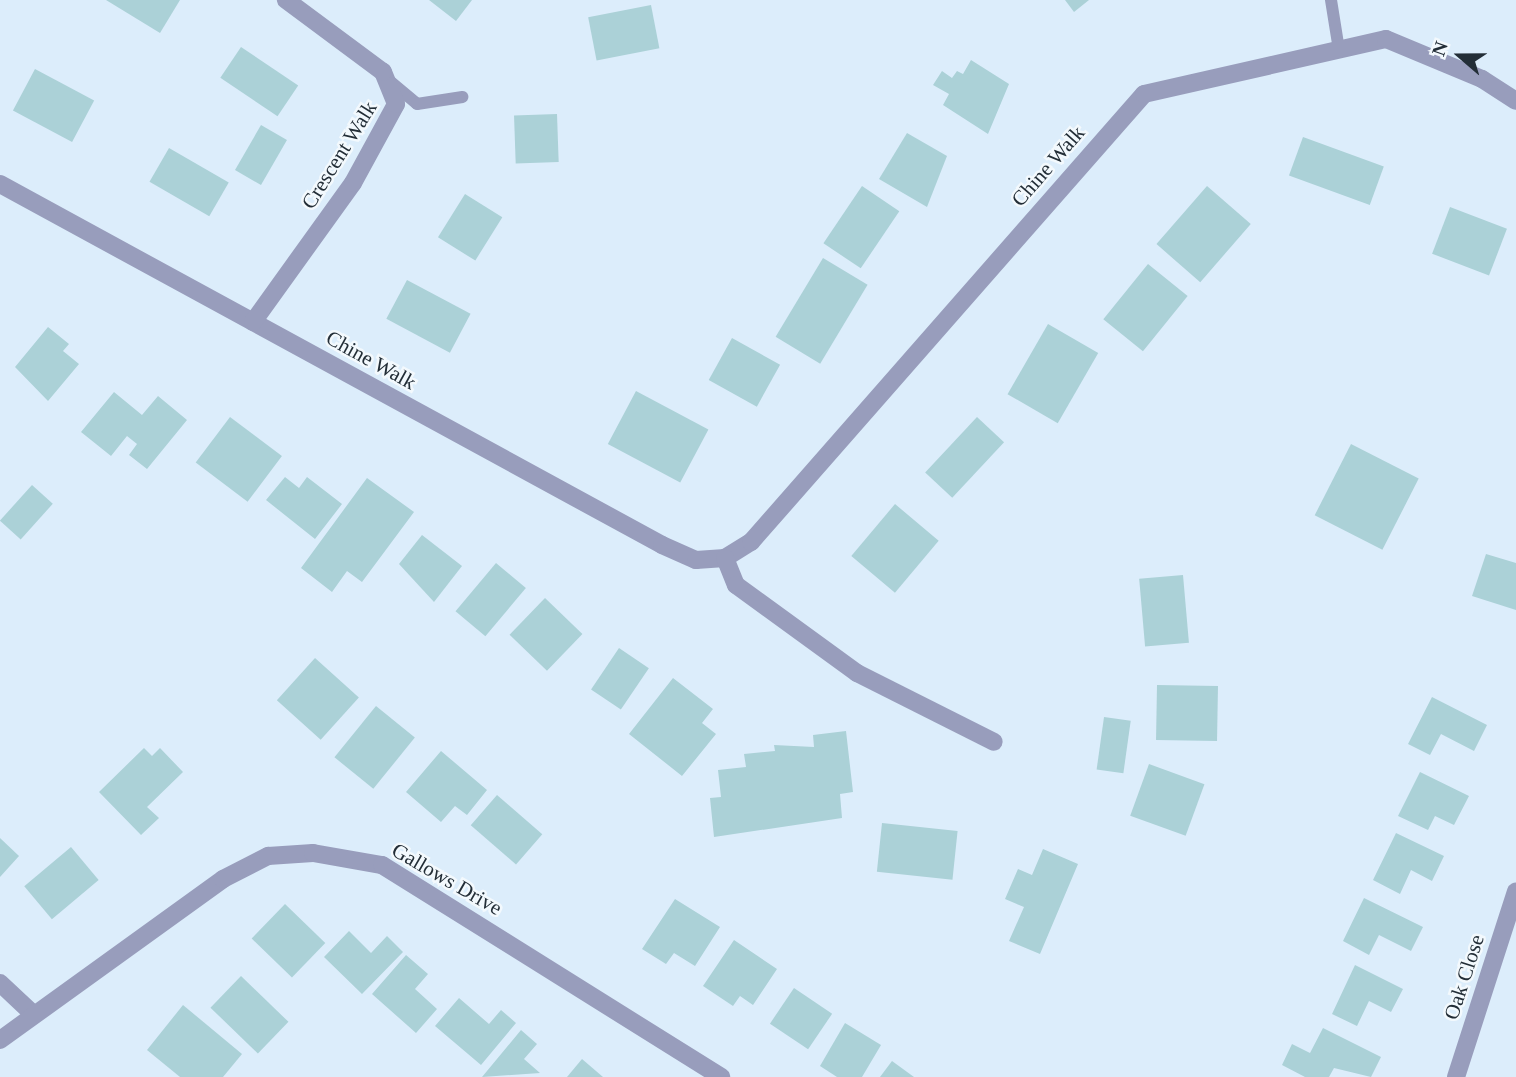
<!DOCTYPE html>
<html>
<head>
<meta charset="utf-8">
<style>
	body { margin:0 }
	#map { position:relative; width:1516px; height:1077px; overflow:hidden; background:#dcedfb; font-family:Georgia,serif }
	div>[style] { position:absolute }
	.building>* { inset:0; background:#abd1d7; transform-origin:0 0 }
	.lane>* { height:12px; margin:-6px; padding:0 6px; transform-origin:6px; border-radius:6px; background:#989dbc }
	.street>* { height:18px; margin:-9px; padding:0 9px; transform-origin:9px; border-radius:9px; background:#989dbc }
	span { translate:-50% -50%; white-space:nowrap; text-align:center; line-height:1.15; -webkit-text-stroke:5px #f3f9fd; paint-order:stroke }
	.street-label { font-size:21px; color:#232e37 }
	.north { position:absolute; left:1425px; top:21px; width:70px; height:70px; -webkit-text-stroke:5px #f3f9fd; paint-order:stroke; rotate:290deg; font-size:19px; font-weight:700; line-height:28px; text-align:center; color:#232e37 }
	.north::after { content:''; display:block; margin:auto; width:24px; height:32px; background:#232e37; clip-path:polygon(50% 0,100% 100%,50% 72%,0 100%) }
</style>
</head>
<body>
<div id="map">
	<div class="building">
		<i style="clip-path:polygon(106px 0,180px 0,160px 33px)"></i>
		<i style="clip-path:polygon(429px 0,472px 0,456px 21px)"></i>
		<i style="clip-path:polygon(1065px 0,1089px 0,1074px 12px)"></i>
		<i style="left:651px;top:5px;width:44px;height:64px;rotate:79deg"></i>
		<i style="left:241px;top:47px;width:69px;height:37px;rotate:34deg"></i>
		<i style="clip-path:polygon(971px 60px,1009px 84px,988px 134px,943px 105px,949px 94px,933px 85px,942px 71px,952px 78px,957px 71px,963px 74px)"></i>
		<i style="left:35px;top:69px;width:67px;height:47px;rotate:28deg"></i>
		<i style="left:557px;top:114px;width:48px;height:43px;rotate:88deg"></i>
		<i style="left:261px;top:125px;width:30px;height:52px;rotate:30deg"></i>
		<i style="clip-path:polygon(907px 133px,947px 156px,927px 207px,879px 179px)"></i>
		<i style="left:1303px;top:137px;width:86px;height:41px;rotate:20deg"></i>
		<i style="left:169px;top:148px;width:69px;height:39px;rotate:30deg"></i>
		<i style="left:862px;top:186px;width:45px;height:69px;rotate:34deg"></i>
		<i style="left:1207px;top:186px;width:58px;height:77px;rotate:41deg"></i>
		<i style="left:465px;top:194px;width:44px;height:51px;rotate:32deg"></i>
		<i style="left:1450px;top:207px;width:61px;height:50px;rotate:21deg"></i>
		<i style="left:823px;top:258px;width:52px;height:92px;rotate:31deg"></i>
		<i style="left:1148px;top:264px;width:51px;height:71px;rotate:39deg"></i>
		<i style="left:407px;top:280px;width:72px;height:44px;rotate:28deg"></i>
		<i style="left:1048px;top:324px;width:58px;height:81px;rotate:30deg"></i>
		<i style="clip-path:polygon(48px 327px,69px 344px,63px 351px,79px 364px,48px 401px,15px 367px)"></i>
		<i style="left:732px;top:338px;width:55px;height:48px;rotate:29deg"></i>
		<i style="left:636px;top:391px;width:82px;height:60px;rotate:28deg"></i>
		<i style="clip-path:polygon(114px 392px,142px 415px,158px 396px,187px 420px,147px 469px,129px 455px,137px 444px,127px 436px,111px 456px,81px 432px)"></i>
		<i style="left:230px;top:417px;width:65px;height:57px;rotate:37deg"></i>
		<i style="left:977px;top:417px;width:37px;height:76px;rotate:43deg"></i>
		<i style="left:1351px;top:444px;width:76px;height:80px;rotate:27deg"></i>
		<i style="clip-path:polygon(285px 477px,299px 488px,307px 477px,342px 504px,315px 539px,266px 500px)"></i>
		<i style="clip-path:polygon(367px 478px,414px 512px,362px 582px,347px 571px,332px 592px,301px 568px)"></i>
		<i style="left:32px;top:485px;width:28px;height:48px;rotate:42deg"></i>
		<i style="left:895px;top:504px;width:57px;height:68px;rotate:40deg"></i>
		<i style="clip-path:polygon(422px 535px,462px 566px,434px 602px,399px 564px)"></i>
		<i style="clip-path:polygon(1486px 554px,1516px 563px,1516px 610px,1472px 596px)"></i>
		<i style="left:496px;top:563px;width:39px;height:63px;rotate:40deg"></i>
		<i style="left:1183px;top:575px;width:68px;height:44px;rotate:85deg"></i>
		<i style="left:545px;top:598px;width:52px;height:51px;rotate:44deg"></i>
		<i style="left:619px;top:648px;width:36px;height:50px;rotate:34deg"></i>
		<i style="left:315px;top:658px;width:59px;height:57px;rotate:42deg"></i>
		<i style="clip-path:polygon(673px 678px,713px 709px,702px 723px,716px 734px,682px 776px,629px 734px)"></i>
		<i style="left:1157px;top:685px;width:61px;height:55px;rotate:1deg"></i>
		<i style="clip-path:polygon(1432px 697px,1487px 725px,1474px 751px,1441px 734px,1430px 755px,1408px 744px)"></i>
		<i style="left:376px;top:706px;width:50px;height:66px;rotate:39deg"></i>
		<i style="left:1104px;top:717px;width:27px;height:53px;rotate:8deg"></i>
		<i style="clip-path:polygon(846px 731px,853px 792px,840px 794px,842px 818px,714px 837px,710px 798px,721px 797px,718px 770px,746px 767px,744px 754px,775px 751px,774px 745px,814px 747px,813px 735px)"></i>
		<i style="clip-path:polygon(144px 748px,152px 756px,160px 748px,183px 772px,147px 807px,159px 818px,141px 835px,99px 792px)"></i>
		<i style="clip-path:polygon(441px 751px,487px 790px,467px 815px,455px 806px,441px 822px,406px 792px)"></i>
		<i style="left:1149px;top:764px;width:59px;height:55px;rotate:20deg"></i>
		<i style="clip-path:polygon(1420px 772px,1469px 796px,1454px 825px,1435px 816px,1428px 830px,1398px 816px)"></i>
		<i style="left:497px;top:795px;width:60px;height:40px;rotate:41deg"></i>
		<i style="left:882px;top:823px;width:76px;height:49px;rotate:6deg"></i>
		<i style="clip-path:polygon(1396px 833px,1444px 856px,1432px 881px,1411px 870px,1400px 894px,1373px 880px)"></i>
		<i style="clip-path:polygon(0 838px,19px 856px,0 877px)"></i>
		<i style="left:71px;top:847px;width:43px;height:61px;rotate:50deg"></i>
		<i style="clip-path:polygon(1043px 849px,1078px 864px,1040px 954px,1009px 941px,1024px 907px,1005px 899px,1018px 869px,1032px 875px)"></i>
		<i style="clip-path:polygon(1364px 898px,1423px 927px,1411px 951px,1379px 935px,1369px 955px,1343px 941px)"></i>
		<i style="clip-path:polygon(675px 899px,720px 927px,695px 966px,674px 953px,666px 964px,642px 949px)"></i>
		<i style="left:285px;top:904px;width:56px;height:48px;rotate:44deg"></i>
		<i style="clip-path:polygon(349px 931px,371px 953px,387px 936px,403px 952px,362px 994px,324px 957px)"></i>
		<i style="clip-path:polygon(734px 940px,777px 969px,753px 1005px,740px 996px,733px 1006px,703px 986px)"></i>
		<i style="clip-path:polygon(406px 955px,428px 974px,415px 989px,437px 1009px,416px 1033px,372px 994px)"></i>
		<i style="clip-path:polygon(1355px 965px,1403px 989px,1391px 1012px,1369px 1001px,1357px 1026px,1332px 1014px)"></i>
		<i style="left:241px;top:976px;width:66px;height:44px;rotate:44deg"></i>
		<i style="left:794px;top:988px;width:46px;height:43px;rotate:34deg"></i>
		<i style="clip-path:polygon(459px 998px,489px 1024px,501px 1010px,516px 1023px,481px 1065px,435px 1026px)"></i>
		<i style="clip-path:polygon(183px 1005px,242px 1054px,223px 1077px,180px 1077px,147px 1050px)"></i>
		<i style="clip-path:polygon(845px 1023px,881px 1045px,862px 1077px,837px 1077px,820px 1066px)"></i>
		<i style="clip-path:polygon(1323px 1028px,1381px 1057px,1371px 1077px,1334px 1068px,1329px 1077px,1305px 1077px,1282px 1065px,1292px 1044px,1310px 1053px)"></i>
		<i style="clip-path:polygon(521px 1030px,537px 1044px,524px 1059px,540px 1073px,482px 1077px)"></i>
		<i style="clip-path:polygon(582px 1059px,603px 1077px,567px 1077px)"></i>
		<i style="clip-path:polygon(892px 1061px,914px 1077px,880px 1077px)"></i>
	</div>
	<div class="lane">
		<i style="left:1331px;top:0;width:51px;rotate:80.9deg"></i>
		<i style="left:391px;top:82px;width:34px;rotate:40deg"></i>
		<i style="left:417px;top:104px;width:46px;rotate:-8.8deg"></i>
	</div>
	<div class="street">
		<i style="left:0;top:184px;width:754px;rotate:28.6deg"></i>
		<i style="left:662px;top:545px;width:37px;rotate:24deg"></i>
		<i style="left:696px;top:560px;width:29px;rotate:-4deg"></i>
		<i style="left:725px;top:558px;width:31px;rotate:-32deg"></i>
		<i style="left:751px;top:542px;width:596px;rotate:-48.74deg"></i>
		<i style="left:1144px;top:94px;width:248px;rotate:-12.8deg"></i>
		<i style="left:1386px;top:39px;width:104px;rotate:22.6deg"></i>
		<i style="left:1482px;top:79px;width:40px;rotate:32.9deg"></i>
		<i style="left:253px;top:322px;width:171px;rotate:-54.3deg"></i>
		<i style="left:353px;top:183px;width:90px;rotate:-61.4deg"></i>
		<i style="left:396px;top:104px;width:35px;rotate:-112deg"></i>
		<i style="left:383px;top:72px;width:121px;rotate:-143.4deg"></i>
		<i style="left:725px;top:558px;width:29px;rotate:68deg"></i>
		<i style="left:736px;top:585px;width:150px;rotate:36deg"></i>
		<i style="left:857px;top:673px;width:153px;rotate:26.7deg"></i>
		<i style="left:0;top:983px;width:44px;rotate:43.2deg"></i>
		<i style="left:0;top:1040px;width:275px;rotate:-35.8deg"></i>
		<i style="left:223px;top:879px;width:51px;rotate:-27.1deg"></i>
		<i style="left:268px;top:856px;width:45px;rotate:-3.8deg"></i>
		<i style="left:313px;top:853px;width:70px;rotate:9.9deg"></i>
		<i style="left:382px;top:865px;width:400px;rotate:32deg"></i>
		<i style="left:1456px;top:1077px;width:195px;rotate:-72.1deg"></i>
	</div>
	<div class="street-label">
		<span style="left:339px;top:155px;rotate:-58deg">Crescent Walk</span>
		<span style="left:1048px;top:166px;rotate:-49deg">Chine Walk</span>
		<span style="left:371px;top:360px;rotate:29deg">Chine Walk</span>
		<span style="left:447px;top:879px;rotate:30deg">Gallows Drive</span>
		<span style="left:1464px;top:977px;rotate:-72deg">Oak Close</span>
	</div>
	<div class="north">N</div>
</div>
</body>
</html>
